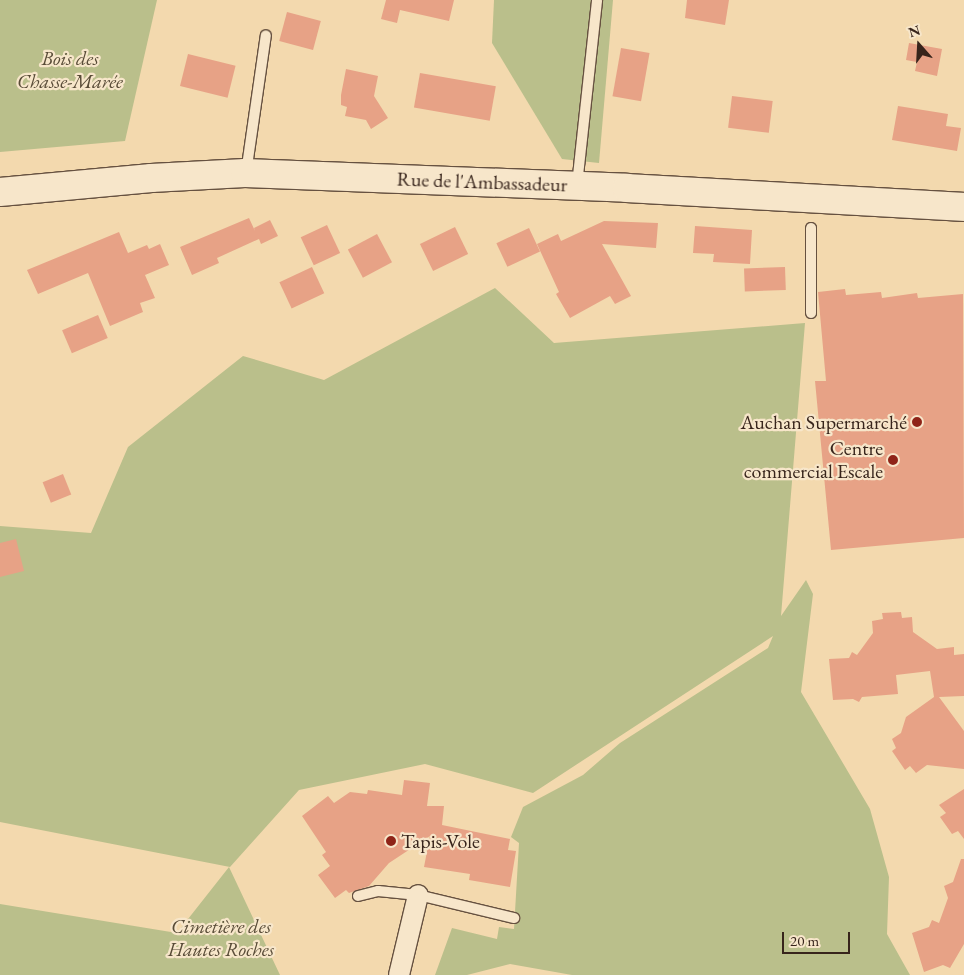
<!DOCTYPE html>
<html>
<head>
<meta charset="utf-8">
<style>
	body { margin:0 }
	#map { position:relative; width:964px; height:975px; overflow:hidden; background:#f3d9ae; font-family:"EB Garamond",serif }
	div>[style] { position:absolute }
	.green>* { inset:0; background:#babf8b }
	.building>* { inset:0; background:#e7a286; transform-origin:0 0 }
	.roads { filter:drop-shadow(1px 0 #665140) drop-shadow(-1px 0 #665140) drop-shadow(0 1px #665140) drop-shadow(0 -1px #665140) }
	.lane>* { height:10px; margin:-5px; padding:0 5px; transform-origin:5px; border-radius:5px; background:#f7e6ca }
	.street>* { height:20px; margin:-10px; padding:0 10px; transform-origin:10px; border-radius:10px; background:#f7e6ca }
	.secondary>* { height:28px; margin:-14px; padding:0 14px; transform-origin:14px; border-radius:14px; background:#f7e6ca }
	.dots>* { width:14px; height:14px; translate:-50% -50%; box-sizing:border-box; border:2px solid #f7e6ca; border-radius:50% }
	span { translate:-50% -50%; white-space:nowrap; text-align:center; line-height:1.15; -webkit-text-stroke:4.5px #f7e6ca; paint-order:stroke }
	.park-label { font-size:20px; color:#584b37; font-style:italic }
	.street-label { font-size:20px; color:#37241b }
	.poi-label { font-size:20px; color:#37241b }
	.right { translate:-100% -50%; text-align:right }
	.left { translate:0 -50%; text-align:left }
	.north { position:absolute; left:894px; top:20px; width:50px; height:50px; -webkit-text-stroke:4px #f7e6ca; paint-order:stroke; rotate:341deg; font-size:14px; font-weight:700; line-height:20px; text-align:center; color:#37241b }
	.north::after { content:''; display:block; margin:auto; width:18px; height:22px; background:#37241b; clip-path:polygon(50% 0,100% 100%,50% 72%,0 100%) }
	.scale { position:absolute; left:782px; top:932px; width:68px; height:22px; box-sizing:border-box; border:2px solid #37241b; border-top:0; padding-left:6px; font-size:15px; line-height:18px; white-space:nowrap; color:#37241b; -webkit-text-stroke:4px #f7e6ca; paint-order:stroke }
</style>
</head>
<body>
<div id="map">
	<div class="green">
		<i style="clip-path:polygon(0 0,157px 0,125px 141px,0 152px)"></i>
		<i style="clip-path:polygon(494px 0,613px 0,599px 163px,562px 159px,492px 43px)"></i>
		<i style="clip-path:polygon(495px 288px,554px 343px,805px 323px,781px 616px,806px 580px,813px 594px,801px 692px,870px 809px,889px 877px,887px 934px,910px 975px,572px 975px,510px 964px,467px 975px,435px 975px,452px 928px,497px 939px,499px 927px,514px 929px,519px 843px,511px 837px,523px 807px,583px 775px,620px 743px,768px 648px,773px 636px,533px 793px,425px 764px,299px 790px,230px 867px,0 822px,0 526px,91px 533px,128px 447px,243px 356px,324px 380px)"></i>
		<i style="clip-path:polygon(229px 867px,280px 975px,0 975px,0 904px,177px 933px)"></i>
	</div>
	<div class="building">
		<i style="clip-path:polygon(386px 0,454px 0,449px 21px,400px 10px,397px 23px,381px 19px)"></i>
		<i style="clip-path:polygon(687px 0,729px 0,725px 25px,685px 18px)"></i>
		<i style="left:287px;top:12px;width:35px;height:30px;rotate:15deg"></i>
		<i style="clip-path:polygon(909px 43px,942px 49px,937px 76px,915px 71px,917px 62px,906px 60px)"></i>
		<i style="left:621px;top:48px;width:29px;height:49px;rotate:10deg"></i>
		<i style="left:188px;top:54px;width:49px;height:33px;rotate:14deg"></i>
		<i style="clip-path:polygon(346px 69px,378px 76px,374px 96px,388px 118px,371px 129px,366px 120px,345px 116px,347px 107px,341px 105px,341px 95px)"></i>
		<i style="left:420px;top:73px;width:77px;height:35px;rotate:10deg"></i>
		<i style="left:732px;top:96px;width:41px;height:32px;rotate:7deg"></i>
		<i style="clip-path:polygon(898px 106px,948px 114px,946px 126px,961px 128px,957px 151px,892px 140px)"></i>
		<i style="clip-path:polygon(249px 218px,255px 231px,254px 228px,270px 220px,278px 236px,261px 244px,259px 239px,217px 258px,219px 263px,192px 275px,180px 247px)"></i>
		<i style="clip-path:polygon(604px 221px,658px 223px,656px 248px,602px 244px,631px 296px,615px 304px,610px 296px,570px 318px,556px 294px,559px 292px,537px 244px,558px 234px,561px 241px)"></i>
		<i style="left:327px;top:225px;width:31px;height:29px;rotate:65deg"></i>
		<i style="clip-path:polygon(695px 226px,752px 230px,750px 264px,713px 262px,714px 254px,693px 253px)"></i>
		<i style="left:455px;top:227px;width:30px;height:39px;rotate:64deg"></i>
		<i style="left:529px;top:228px;width:26px;height:36px;rotate:65deg"></i>
		<i style="clip-path:polygon(119px 232px,128px 253px,147px 245px,149px 249px,160px 244px,169px 265px,145px 275px,155px 298px,140px 303px,143px 312px,110px 326px,88px 273px,38px 294px,27px 270px)"></i>
		<i style="left:377px;top:234px;width:32px;height:33px;rotate:62deg"></i>
		<i style="left:312px;top:267px;width:29px;height:36px;rotate:65deg"></i>
		<i style="left:785px;top:267px;width:23px;height:41px;rotate:88deg"></i>
		<i style="clip-path:polygon(845px 289px,846px 295px,881px 292px,882px 298px,917px 293px,918px 298px,963px 294px,964px 538px,831px 550px,815px 381px,826px 381px,818px 292px)"></i>
		<i style="left:98px;top:315px;width:25px;height:39px;rotate:67deg"></i>
		<i style="left:63px;top:474px;width:22px;height:22px;rotate:68deg"></i>
		<i style="clip-path:polygon(16px 539px,24px 571px,0 577px,0 543px)"></i>
		<i style="clip-path:polygon(901px 612px,902px 618px,912px 617px,913px 632px,937px 649px,954px 647px,954px 655px,964px 654px,964px 696px,939px 697px,964px 731px,964px 769px,927px 765px,916px 773px,910px 766px,905px 770px,892px 751px,896px 748px,892px 739px,901px 733px,906px 717px,934px 697px,930px 671px,896px 675px,898px 694px,862px 697px,859px 702px,853px 699px,833px 700px,829px 659px,849px 658px,852px 652px,857px 655px,873px 633px,872px 621px,883px 619px,882px 613px)"></i>
		<i style="clip-path:polygon(404px 780px,430px 783px,427px 806px,444px 806px,442px 825px,510px 839px,508px 850px,516px 851px,510px 887px,469px 880px,470px 874px,424px 867px,430px 836px,389px 863px,369px 886px,349px 893px,346px 890px,335px 898px,318px 875px,330px 866px,322px 855px,326px 852px,302px 816px,328px 796px,334px 803px,350px 792px,367px 794px,368px 790px,402px 795px)"></i>
		<i style="clip-path:polygon(964px 789px,964px 839px,958px 831px,952px 834px,940px 817px,946px 813px,939px 805px)"></i>
		<i style="clip-path:polygon(961px 859px,964px 859px,964px 944px,950px 968px,943px 965px,924px 972px,912px 933px,929px 927px,932px 920px,939px 923px,948px 898px,944px 886px,953px 882px)"></i>
	</div>
	<div class="roads">
		<div class="lane">
			<i style="left:246px;top:173px;width:139px;rotate:-81.8deg"></i>
			<i style="left:577px;top:185px;width:186px;rotate:-83.8deg"></i>
			<i style="left:811px;top:228px;width:85px;rotate:90deg"></i>
			<i style="left:358px;top:896px;width:21px;rotate:-14deg"></i>
			<i style="left:378px;top:891px;width:40px;rotate:5.7deg"></i>
			<i style="left:418px;top:895px;width:99px;rotate:13.5deg"></i>
		</div>
		<div class="street">
			<i style="left:399px;top:975px;width:82px;rotate:-76.6deg"></i>
		</div>
		<div class="secondary">
			<i style="left:0;top:192px;width:152px;rotate:-5.3deg"></i>
			<i style="left:151px;top:178px;width:94px;rotate:-3deg"></i>
			<i style="left:245px;top:173px;width:382px;rotate:2.2deg"></i>
			<i style="left:627px;top:188px;width:338px;rotate:3.2deg"></i>
		</div>
	</div>
	<div class="dots">
		<i style="left:917px;top:422px;background:#8f2418"></i>
		<i style="left:893px;top:460px;background:#8f2418"></i>
		<i style="left:391px;top:841px;background:#8f2418"></i>
	</div>
	<div class="park-label">
		<span style="left:70px;top:70px">Bois des<br>Chasse-Marée</span>
		<span style="left:221px;top:938px">Cimetière des<br>Hautes Roches</span>
	</div>
	<div class="street-label">
		<span style="left:482px;top:182px;rotate:2deg">Rue de l'Ambassadeur</span>
	</div>
	<div class="poi-label">
		<span class="right" style="left:907px;top:422px">Auchan Supermarché</span>
		<span class="right" style="left:883px;top:460px">Centre<br>commercial Escale</span>
		<span class="left" style="left:401px;top:841px">Tapis-Vole</span>
	</div>
	<div class="north">N</div>
	<div class="scale">20 m</div>
</div>
</body>
</html>
